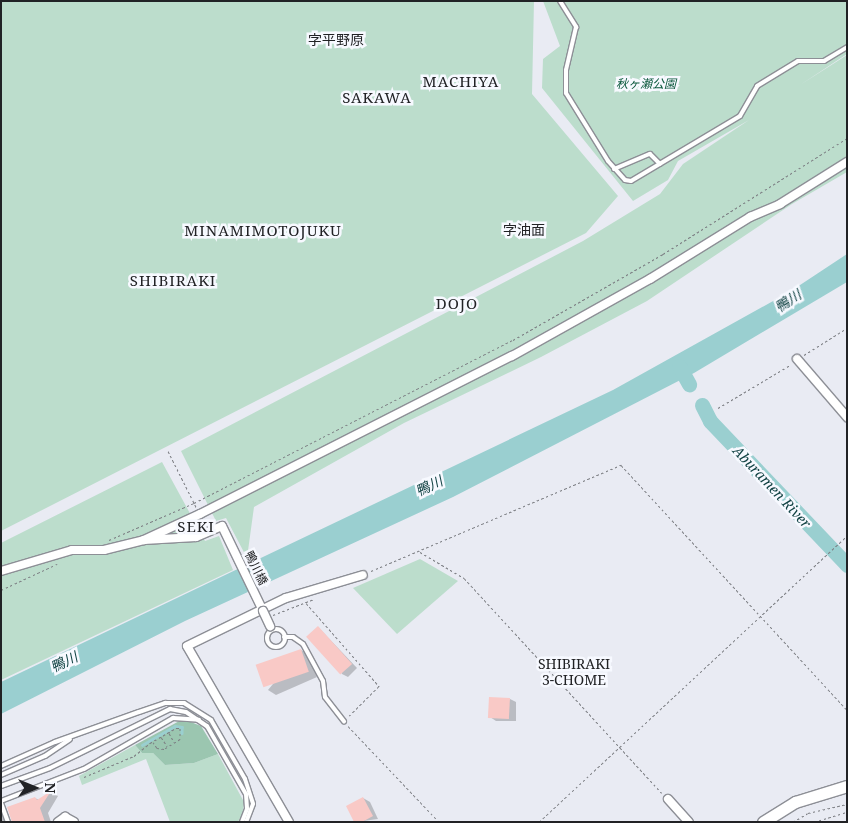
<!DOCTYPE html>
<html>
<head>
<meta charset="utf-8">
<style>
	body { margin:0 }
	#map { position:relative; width:848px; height:823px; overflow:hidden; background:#e9ebf3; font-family:"Noto Serif","Noto Sans JP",serif }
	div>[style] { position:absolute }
	.green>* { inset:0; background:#bcddcc }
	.forest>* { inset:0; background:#9bc6b0 }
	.water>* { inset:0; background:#9acfd0 }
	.shadow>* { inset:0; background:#0003 }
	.stream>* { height:2.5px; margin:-1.25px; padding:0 1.25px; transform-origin:1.25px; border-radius:1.25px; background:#9acfd0 }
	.river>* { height:15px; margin:-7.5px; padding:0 7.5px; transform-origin:7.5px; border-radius:7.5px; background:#9acfd0 }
	.building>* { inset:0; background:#f9c9c6; transform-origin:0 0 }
	.path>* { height:1px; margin-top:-0.5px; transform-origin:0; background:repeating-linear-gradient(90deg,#7c7e83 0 2.5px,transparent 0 5px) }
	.roads { filter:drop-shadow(1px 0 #8d8f96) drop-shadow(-1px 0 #8d8f96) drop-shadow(0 1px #8d8f96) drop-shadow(0 -1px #8d8f96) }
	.lane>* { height:4px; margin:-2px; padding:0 2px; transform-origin:2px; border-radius:2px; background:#fff }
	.lane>.ring { margin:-2px; padding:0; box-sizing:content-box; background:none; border:4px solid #fff; border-radius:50% }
	.street>* { height:8px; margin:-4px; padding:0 4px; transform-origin:4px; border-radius:4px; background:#fff }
	.secondary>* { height:11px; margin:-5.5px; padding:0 5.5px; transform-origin:5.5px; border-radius:5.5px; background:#fff }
	.bridges { filter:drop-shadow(1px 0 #8d8f96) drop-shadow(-1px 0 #8d8f96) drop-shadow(0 1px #8d8f96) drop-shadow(0 -1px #8d8f96) }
	.street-bridge>* { height:8px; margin:-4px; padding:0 4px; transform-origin:4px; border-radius:4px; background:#fff }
	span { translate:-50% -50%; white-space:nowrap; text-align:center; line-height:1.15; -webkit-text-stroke:5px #f7f9ff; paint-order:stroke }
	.park-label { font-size:12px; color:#0a583c; font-style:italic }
	.street-label { font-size:12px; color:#212225 }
	.neighbourhood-label { font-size:14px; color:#212225 }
	.water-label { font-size:14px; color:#124344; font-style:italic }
	.quarter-label { font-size:15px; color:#212225; letter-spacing:1px }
	.frame { position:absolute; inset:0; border:2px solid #212225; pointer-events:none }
	.north { position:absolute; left:10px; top:763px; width:50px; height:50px; -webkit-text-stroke:4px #f7f9ff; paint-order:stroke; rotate:90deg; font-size:14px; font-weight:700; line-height:20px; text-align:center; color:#212225 }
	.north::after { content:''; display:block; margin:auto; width:18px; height:22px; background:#212225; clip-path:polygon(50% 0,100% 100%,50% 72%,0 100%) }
</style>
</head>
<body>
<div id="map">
	<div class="green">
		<i style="clip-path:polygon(1px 1px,534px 1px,532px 94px,618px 196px,586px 233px,1px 531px)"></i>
		<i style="clip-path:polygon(543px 1px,847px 1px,847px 54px,800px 85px,847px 55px,847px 172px,792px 204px,647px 301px,541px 357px,404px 423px,254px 507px,247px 558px,226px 518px,216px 521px,181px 451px,583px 241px,660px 194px,683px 164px,749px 120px,678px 161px,668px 180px,633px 201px,542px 88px,543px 59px,560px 46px)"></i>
		<i style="clip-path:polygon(162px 462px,205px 541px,219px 536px,233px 570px,1px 680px,1px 543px)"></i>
		<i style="clip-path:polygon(420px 559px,458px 581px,397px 634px,353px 588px)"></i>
		<i style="clip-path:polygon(135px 745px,142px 753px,153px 753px,165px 765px,194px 763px,218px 754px,244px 802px,243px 813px,238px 822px,170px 822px,146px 759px,82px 785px,79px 776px)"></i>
	</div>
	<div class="forest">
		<i style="clip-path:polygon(183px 719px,201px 726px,218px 754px,194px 763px,165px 765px,153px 753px,142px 753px,135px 745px)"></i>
	</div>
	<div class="water">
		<i style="clip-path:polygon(847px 254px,847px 282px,694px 373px,453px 497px,185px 621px,1px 714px,1px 682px,613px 390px,791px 291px)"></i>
	</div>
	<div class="shadow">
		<i style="clip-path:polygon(318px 627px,357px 668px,348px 677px,342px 674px)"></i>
		<i style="clip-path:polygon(301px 650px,309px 655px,317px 677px,276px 695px,268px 690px)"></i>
		<i style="clip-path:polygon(510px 699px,516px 702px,516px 721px,496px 721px,490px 717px)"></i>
		<i style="clip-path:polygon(51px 792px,58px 796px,48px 813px,51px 822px,13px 822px,35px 798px,39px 800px)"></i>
		<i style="clip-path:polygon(363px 798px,370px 802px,378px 819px,355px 822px)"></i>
		<i style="clip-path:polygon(1px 812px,8px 816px,10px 822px,1px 822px)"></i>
	</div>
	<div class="stream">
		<i style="left:142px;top:745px;width:38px;rotate:-30deg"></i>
		<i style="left:175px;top:726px;width:7px;rotate:8deg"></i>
		<i style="left:182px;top:727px;width:6px;rotate:90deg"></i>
	</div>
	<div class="river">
		<i style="left:679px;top:366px;width:21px;rotate:61deg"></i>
		<i style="left:702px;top:405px;width:18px;rotate:63deg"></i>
		<i style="left:710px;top:421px;width:199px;rotate:46.4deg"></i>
	</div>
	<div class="building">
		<i style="left:318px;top:626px;width:51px;height:16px;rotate:48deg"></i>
		<i style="left:301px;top:649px;width:24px;height:48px;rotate:71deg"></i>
		<i style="left:489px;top:697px;width:21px;height:21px;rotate:3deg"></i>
		<i style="clip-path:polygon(51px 791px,40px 808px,45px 822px,12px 822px,7px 807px,35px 797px,37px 800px)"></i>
		<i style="clip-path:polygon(363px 797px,373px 816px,362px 822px,354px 822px,346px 806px)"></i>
	</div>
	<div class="path">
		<i style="left:804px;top:355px;width:51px;rotate:-32.1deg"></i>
		<i style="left:718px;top:408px;width:84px;rotate:-30.8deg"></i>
		<i style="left:168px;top:451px;width:63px;rotate:63.4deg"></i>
		<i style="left:109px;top:540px;width:93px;rotate:-23.5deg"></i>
		<i style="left:194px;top:503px;width:358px;rotate:-27.1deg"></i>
		<i style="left:513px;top:340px;width:173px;rotate:-29.8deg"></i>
		<i style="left:663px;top:254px;width:218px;rotate:-32.2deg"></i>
		<i style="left:420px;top:552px;width:51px;rotate:30.6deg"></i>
		<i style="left:464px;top:578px;width:292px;rotate:47.4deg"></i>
		<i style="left:371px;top:571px;width:272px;rotate:-23deg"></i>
		<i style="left:621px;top:465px;width:333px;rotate:47.3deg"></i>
		<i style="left:1px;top:590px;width:62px;rotate:-24.9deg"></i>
		<i style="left:306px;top:603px;width:111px;rotate:48.7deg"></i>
		<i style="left:379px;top:686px;width:42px;rotate:135deg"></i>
		<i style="left:273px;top:615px;width:44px;rotate:-21.3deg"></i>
		<i style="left:348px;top:726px;width:132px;rotate:46.5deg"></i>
		<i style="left:169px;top:733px;width:10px;rotate:61deg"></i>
		<i style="left:161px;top:737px;width:11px;rotate:56deg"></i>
		<i style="left:84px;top:777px;width:54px;rotate:-22.8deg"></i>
		<i style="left:134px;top:756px;width:21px;rotate:-39deg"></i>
		<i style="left:150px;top:743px;width:30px;rotate:-30deg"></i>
		<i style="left:176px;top:728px;width:4px"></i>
		<i style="left:180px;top:728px;width:11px;rotate:90deg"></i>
		<i style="left:180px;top:739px;width:19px;rotate:148deg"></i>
		<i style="left:164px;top:749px;width:7px;rotate:-172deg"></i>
		<i style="left:157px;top:748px;width:7px;rotate:-124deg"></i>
		<i style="left:539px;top:822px;width:420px;rotate:-42.9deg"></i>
		<i style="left:793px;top:822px;width:17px;rotate:-31deg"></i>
		<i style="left:808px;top:813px;width:40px;rotate:-13deg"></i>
		<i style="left:814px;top:822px;width:34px;rotate:-17deg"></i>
	</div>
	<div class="roads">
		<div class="lane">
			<i style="left:560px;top:1px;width:31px;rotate:58deg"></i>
			<i style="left:576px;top:27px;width:44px;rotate:103.1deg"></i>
			<i style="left:566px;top:70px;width:23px;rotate:90deg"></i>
			<i style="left:566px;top:93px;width:80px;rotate:58.3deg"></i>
			<i style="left:608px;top:161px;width:25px;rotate:48deg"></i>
			<i style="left:625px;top:180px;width:6px;rotate:9deg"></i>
			<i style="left:631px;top:181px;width:127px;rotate:-30.8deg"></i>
			<i style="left:740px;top:116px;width:34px;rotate:-60deg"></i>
			<i style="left:757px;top:86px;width:48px;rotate:-31.4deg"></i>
			<i style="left:798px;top:61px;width:26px"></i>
			<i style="left:824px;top:61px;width:27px;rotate:-31deg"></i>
			<i style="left:614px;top:169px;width:39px;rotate:-23deg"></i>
			<i style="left:650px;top:154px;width:14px;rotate:45deg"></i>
			<i class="ring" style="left:267px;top:629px;width:14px;height:14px"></i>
			<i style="left:284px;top:637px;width:9px"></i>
			<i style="left:293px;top:637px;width:12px;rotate:35deg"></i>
			<i style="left:303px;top:644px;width:42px;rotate:61.6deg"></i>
			<i style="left:323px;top:681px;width:16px;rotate:83deg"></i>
			<i style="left:325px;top:697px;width:31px;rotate:52deg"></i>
			<i style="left:1px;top:766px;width:59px;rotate:-24deg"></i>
			<i style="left:55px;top:742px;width:89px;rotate:-19.7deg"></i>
			<i style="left:139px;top:712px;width:28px;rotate:-19deg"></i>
			<i style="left:165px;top:703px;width:19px"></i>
			<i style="left:184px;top:703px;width:32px;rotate:32deg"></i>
			<i style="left:211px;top:720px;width:68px;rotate:60deg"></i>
			<i style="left:245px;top:779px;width:26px;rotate:72deg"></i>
			<i style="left:253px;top:804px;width:19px;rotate:111deg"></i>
			<i style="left:1px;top:775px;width:48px;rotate:-23.4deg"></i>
			<i style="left:45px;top:756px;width:30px;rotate:-34deg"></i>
			<i style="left:1px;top:786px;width:52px;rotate:-20.2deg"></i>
			<i style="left:50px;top:768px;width:134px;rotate:-26.2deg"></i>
			<i style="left:170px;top:709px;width:16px;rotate:11deg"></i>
			<i style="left:186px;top:712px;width:25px;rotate:34deg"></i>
			<i style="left:207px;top:726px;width:78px;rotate:60.2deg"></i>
			<i style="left:246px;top:794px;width:15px;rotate:86deg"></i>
			<i style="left:247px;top:809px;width:14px;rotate:111deg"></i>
			<i style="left:1px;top:801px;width:89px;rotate:-21.1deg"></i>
			<i style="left:84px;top:769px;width:103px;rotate:-29.8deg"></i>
			<i style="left:173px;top:718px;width:26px;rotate:4deg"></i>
			<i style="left:1px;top:803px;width:20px;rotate:70deg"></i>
		</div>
		<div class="street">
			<i style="left:797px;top:359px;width:77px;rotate:49.2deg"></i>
			<i style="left:144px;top:540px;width:62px;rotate:-24.9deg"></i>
			<i style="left:200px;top:514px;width:350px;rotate:-26.9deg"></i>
			<i style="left:512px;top:356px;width:158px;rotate:-29.2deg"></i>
			<i style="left:650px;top:279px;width:118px;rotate:-31.8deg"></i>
			<i style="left:750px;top:217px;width:33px;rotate:-23deg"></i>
			<i style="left:780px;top:204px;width:79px;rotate:-32.1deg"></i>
			<i style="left:1px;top:571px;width:74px;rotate:-16.5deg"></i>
			<i style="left:72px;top:550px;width:32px"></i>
			<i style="left:104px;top:550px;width:41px;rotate:-14deg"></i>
			<i style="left:144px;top:540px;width:52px;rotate:-3.3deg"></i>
			<i style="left:196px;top:537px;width:28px;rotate:-23deg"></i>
			<i style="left:222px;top:526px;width:94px;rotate:64.2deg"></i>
			<i style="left:668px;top:799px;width:31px;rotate:48deg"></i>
			<i style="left:58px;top:822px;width:9px;rotate:-36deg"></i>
			<i style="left:65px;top:817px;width:10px;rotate:29deg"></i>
			<i style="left:289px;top:822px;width:203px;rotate:-120.1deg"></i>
			<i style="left:187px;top:646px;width:110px;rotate:-25.9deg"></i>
			<i style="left:286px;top:598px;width:80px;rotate:-16.6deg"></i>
		</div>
		<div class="secondary">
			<i style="left:763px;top:822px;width:38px;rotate:-32deg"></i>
			<i style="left:795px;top:802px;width:54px;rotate:-17.1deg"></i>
		</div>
	</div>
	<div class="bridges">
		<div class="street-bridge">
			<i style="left:263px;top:611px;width:17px;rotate:65deg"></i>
		</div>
	</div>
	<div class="park-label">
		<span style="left:646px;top:84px">秋ヶ瀬公園</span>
	</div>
	<div class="street-label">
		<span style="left:256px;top:568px;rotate:64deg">鴨川橋</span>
	</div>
	<div class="neighbourhood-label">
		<span style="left:336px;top:40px">字平野原</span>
		<span style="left:524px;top:230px">字油面</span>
		<span style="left:574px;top:672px">SHIBIRAKI<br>3-CHOME</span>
	</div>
	<div class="water-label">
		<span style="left:788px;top:301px;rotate:-33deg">鴨川</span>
		<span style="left:429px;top:486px;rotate:-26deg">鴨川</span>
		<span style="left:772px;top:487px;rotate:47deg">Aburamen River</span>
		<span style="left:64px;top:662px;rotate:-26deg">鴨川</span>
	</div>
	<div class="quarter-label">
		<span style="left:461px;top:82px">MACHIYA</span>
		<span style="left:377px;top:98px">SAKAWA</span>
		<span style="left:263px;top:231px">MINAMIMOTOJUKU</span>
		<span style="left:173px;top:281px">SHIBIRAKI</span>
		<span style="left:457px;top:304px">DOJO</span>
		<span style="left:196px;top:527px">SEKI</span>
	</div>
	<div class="frame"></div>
	<div class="north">N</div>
</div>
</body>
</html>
